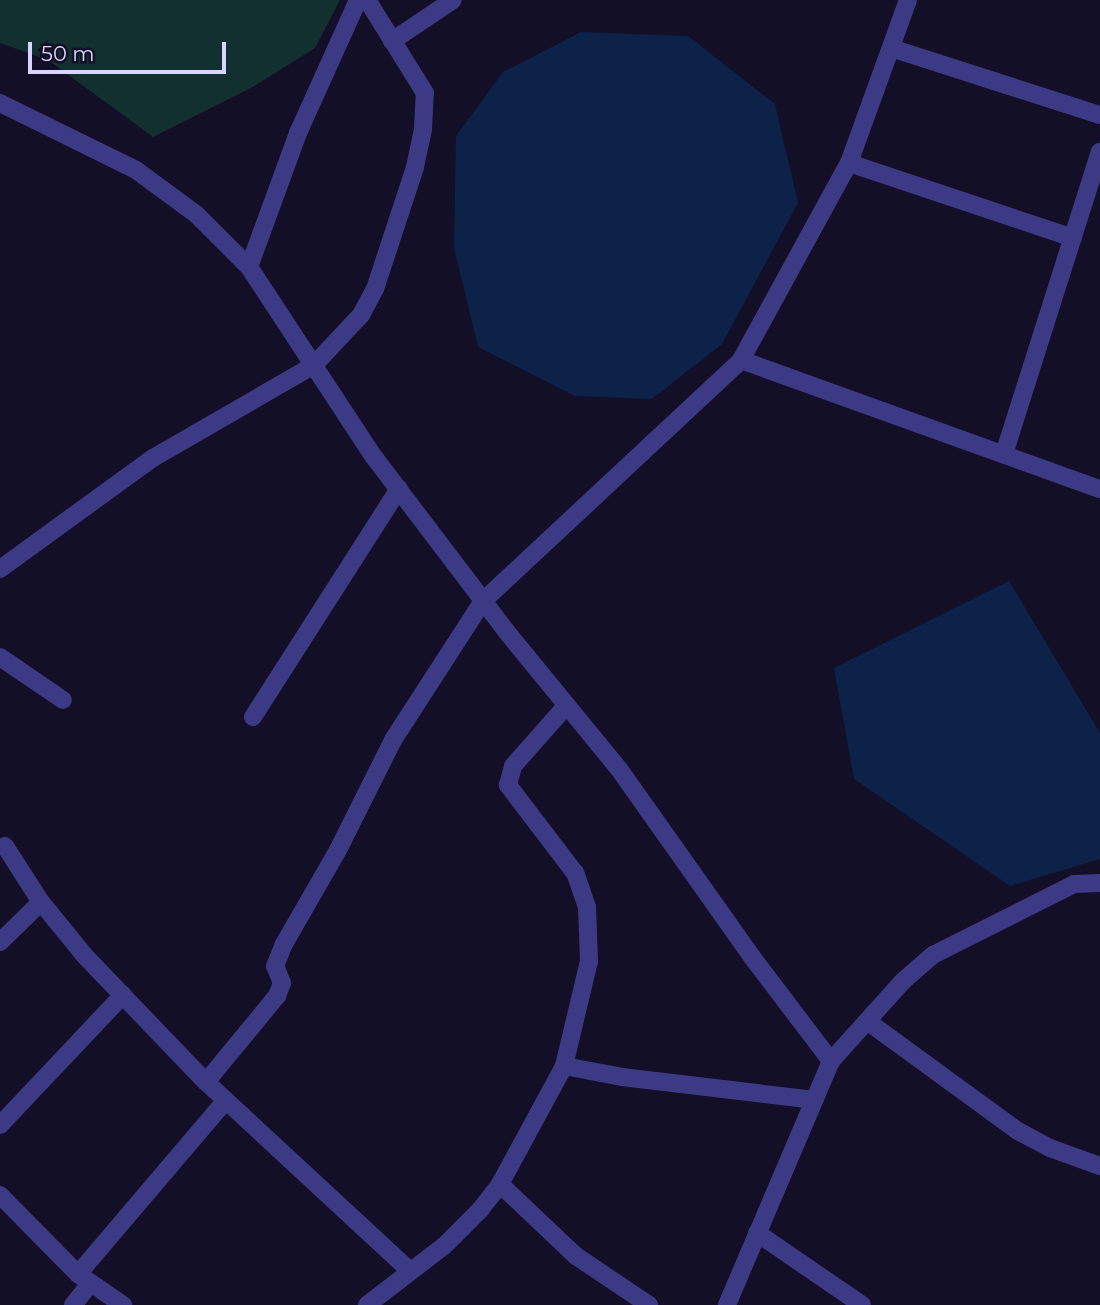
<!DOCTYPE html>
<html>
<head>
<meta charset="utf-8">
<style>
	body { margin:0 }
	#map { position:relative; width:1100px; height:1305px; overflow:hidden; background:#130f26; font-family:Montserrat,sans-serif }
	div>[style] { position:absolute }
	.green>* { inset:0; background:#12302f }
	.water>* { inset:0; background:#0c2248 }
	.minor>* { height:18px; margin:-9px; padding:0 9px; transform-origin:9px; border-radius:9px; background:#3d3a85 }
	span { translate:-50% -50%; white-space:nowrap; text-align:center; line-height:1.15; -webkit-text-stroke:7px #130f26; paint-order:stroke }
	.scale { position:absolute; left:28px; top:42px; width:198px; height:32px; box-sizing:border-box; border:4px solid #d9d4ff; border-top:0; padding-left:9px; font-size:21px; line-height:24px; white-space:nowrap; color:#d9d4ff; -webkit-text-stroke:5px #130f26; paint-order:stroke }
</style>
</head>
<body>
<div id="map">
	<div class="green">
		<i style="clip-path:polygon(0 0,340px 0,315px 48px,251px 88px,153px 137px,48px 60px,0 43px)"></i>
	</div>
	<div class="water">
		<i style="clip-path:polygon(581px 32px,688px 36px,775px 104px,798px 203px,722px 344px,652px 399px,575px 396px,478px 347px,454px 248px,456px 136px,503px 72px)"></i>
		<i style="clip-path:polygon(1009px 581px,1100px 733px,1100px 859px,1010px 886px,854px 779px,834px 668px)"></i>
	</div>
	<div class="minor">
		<i style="left:392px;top:41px;width:73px;rotate:-33.9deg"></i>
		<i style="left:891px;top:48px;width:219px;rotate:17.8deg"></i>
		<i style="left:0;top:103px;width:152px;rotate:26.2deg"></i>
		<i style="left:136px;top:170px;width:76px;rotate:36.4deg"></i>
		<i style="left:197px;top:215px;width:74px;rotate:45deg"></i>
		<i style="left:249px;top:267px;width:227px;rotate:56.7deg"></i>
		<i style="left:374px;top:457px;width:218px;rotate:52.8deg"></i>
		<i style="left:506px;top:631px;width:178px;rotate:50.7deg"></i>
		<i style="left:619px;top:769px;width:230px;rotate:54.7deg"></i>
		<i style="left:752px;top:957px;width:131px;rotate:52.8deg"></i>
		<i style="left:831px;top:1061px;width:265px;rotate:113.1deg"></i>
		<i style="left:849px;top:163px;width:236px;rotate:18.5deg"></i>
		<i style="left:249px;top:267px;width:143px;rotate:-69.9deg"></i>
		<i style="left:298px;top:133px;width:146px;rotate:-65.7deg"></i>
		<i style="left:741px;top:360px;width:381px;rotate:19.8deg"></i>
		<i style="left:1004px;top:454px;width:317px;rotate:-72.4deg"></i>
		<i style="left:0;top:569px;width:189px;rotate:-36deg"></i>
		<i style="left:153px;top:458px;width:186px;rotate:-30deg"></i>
		<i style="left:314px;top:365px;width:69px;rotate:-46.8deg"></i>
		<i style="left:361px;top:315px;width:30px;rotate:-62deg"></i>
		<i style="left:375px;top:289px;width:128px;rotate:-71.8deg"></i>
		<i style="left:415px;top:167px;width:40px;rotate:-78deg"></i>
		<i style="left:423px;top:128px;width:35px;rotate:-87deg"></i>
		<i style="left:425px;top:93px;width:110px;rotate:-121.9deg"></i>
		<i style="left:0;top:657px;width:76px;rotate:34.3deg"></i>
		<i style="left:253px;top:717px;width:271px;rotate:-57.4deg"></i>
		<i style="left:5px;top:846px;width:67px;rotate:57.3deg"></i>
		<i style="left:41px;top:902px;width:68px;rotate:50.9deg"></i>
		<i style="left:84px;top:955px;width:176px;rotate:46.2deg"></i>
		<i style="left:206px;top:1082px;width:278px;rotate:42.8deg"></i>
		<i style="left:0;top:942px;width:57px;rotate:-44.3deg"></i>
		<i style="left:867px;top:1021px;width:187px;rotate:36.1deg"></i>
		<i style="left:1018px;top:1131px;width:36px;rotate:28deg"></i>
		<i style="left:1050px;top:1148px;width:53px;rotate:19.8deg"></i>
		<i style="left:831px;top:1061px;width:108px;rotate:-48deg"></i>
		<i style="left:903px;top:981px;width:40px;rotate:-41deg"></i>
		<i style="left:933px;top:955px;width:158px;rotate:-26.7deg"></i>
		<i style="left:1074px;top:884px;width:26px;rotate:-2deg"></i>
		<i style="left:564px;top:1066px;width:59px;rotate:10.7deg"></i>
		<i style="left:622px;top:1077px;width:194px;rotate:6.8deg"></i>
		<i style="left:206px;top:1082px;width:112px;rotate:-50.5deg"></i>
		<i style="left:277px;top:996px;width:14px;rotate:-69deg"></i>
		<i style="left:282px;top:983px;width:18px;rotate:-112deg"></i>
		<i style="left:275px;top:966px;width:24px;rotate:-68deg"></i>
		<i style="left:284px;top:944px;width:108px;rotate:-60.1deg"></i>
		<i style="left:338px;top:850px;width:123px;rotate:-63.4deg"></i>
		<i style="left:393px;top:740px;width:166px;rotate:-57.1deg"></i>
		<i style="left:483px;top:601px;width:353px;rotate:-43deg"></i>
		<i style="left:741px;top:360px;width:225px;rotate:-61.3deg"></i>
		<i style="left:849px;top:163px;width:173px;rotate:-70.1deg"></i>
		<i style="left:0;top:1125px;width:179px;rotate:-46.6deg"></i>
		<i style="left:500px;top:1184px;width:105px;rotate:43.5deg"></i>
		<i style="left:576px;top:1256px;width:88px;rotate:33.9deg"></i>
		<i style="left:0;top:1195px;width:111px;rotate:45.4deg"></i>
		<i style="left:78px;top:1274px;width:55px;rotate:34.6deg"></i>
		<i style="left:757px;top:1233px;width:127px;rotate:34.4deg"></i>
		<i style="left:78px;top:1274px;width:228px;rotate:-49.6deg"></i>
		<i style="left:73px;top:1305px;width:27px;rotate:-51deg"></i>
		<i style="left:367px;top:1305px;width:97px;rotate:-37.5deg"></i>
		<i style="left:444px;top:1246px;width:51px;rotate:-45deg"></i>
		<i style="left:480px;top:1210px;width:33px;rotate:-52deg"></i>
		<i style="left:500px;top:1184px;width:134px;rotate:-61.5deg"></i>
		<i style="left:564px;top:1066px;width:108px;rotate:-76.6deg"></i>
		<i style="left:589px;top:961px;width:54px;rotate:-92.1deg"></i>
		<i style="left:587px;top:907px;width:36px;rotate:-109deg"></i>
		<i style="left:575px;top:873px;width:111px;rotate:-127.3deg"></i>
		<i style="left:508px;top:785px;width:20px;rotate:-75deg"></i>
		<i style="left:513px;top:766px;width:81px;rotate:-48.5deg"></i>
	</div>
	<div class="scale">50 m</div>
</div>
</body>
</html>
